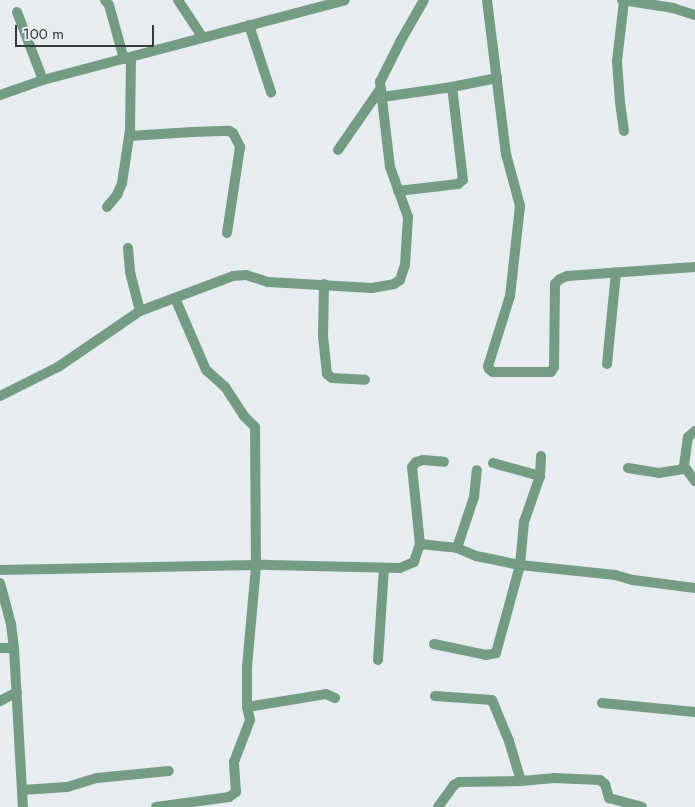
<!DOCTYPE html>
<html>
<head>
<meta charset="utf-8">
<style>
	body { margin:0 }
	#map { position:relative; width:695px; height:807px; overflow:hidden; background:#e7ecf1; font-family:Jost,sans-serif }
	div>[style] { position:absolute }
	.minor>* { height:10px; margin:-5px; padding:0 5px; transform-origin:5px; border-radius:5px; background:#749c83 }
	span { translate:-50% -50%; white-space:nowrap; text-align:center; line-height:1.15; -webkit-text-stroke:4px #e7ecf1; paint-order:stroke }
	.scale { position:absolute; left:15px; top:25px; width:139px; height:22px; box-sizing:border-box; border:2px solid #36383a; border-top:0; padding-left:6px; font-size:15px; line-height:18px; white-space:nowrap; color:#36383a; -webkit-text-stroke:4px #e7ecf1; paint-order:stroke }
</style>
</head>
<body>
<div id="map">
	<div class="minor">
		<i style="left:105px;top:0;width:6px;rotate:51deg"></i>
		<i style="left:109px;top:5px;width:56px;rotate:74.5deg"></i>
		<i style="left:178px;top:0;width:45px;rotate:56.7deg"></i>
		<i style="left:487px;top:0;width:155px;rotate:83deg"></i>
		<i style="left:506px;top:154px;width:54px;rotate:74.9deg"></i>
		<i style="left:520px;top:206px;width:91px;rotate:96.3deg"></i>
		<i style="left:510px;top:296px;width:73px;rotate:107.4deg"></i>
		<i style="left:488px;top:366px;width:3px;rotate:72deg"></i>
		<i style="left:489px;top:369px;width:5px;rotate:37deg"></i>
		<i style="left:493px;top:372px;width:58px"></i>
		<i style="left:551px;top:372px;width:6px;rotate:-59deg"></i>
		<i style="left:554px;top:367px;width:83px;rotate:-89.3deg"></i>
		<i style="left:555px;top:284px;width:7px;rotate:-45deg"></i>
		<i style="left:560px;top:279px;width:8px;rotate:-23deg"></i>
		<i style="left:567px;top:276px;width:128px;rotate:-4deg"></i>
		<i style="left:622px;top:0;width:52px;rotate:8.9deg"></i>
		<i style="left:673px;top:8px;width:23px;rotate:18deg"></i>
		<i style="left:17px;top:12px;width:73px;rotate:69.1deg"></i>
		<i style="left:249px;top:25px;width:71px;rotate:71.8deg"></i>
		<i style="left:0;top:95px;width:46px;rotate:-19.2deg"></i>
		<i style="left:43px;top:80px;width:312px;rotate:-14.8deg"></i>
		<i style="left:382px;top:97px;width:71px;rotate:-8.1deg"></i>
		<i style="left:452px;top:87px;width:46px;rotate:-11.3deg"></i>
		<i style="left:624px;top:131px;width:29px;rotate:-98deg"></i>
		<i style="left:620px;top:102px;width:41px;rotate:-94.2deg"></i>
		<i style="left:617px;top:61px;width:60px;rotate:-83.3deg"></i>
		<i style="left:129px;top:136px;width:64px;rotate:-3.6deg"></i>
		<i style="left:193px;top:132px;width:36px;rotate:-2deg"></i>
		<i style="left:229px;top:131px;width:4px;rotate:27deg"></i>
		<i style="left:233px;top:133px;width:16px;rotate:63deg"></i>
		<i style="left:240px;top:147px;width:87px;rotate:98.6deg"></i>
		<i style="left:338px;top:150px;width:75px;rotate:-55.3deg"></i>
		<i style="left:398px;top:191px;width:60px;rotate:-6.7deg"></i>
		<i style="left:458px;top:184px;width:6px;rotate:-39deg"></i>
		<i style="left:463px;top:180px;width:94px;rotate:-96.7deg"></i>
		<i style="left:107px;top:207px;width:16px;rotate:-50deg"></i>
		<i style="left:117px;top:195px;width:13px;rotate:-67deg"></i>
		<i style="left:122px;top:183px;width:54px;rotate:-81.4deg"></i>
		<i style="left:130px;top:130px;width:72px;rotate:-89.2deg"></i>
		<i style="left:128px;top:248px;width:24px;rotate:85deg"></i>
		<i style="left:130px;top:272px;width:40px;rotate:75.6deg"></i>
		<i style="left:324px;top:284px;width:52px;rotate:91.1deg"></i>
		<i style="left:323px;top:336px;width:38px;rotate:84deg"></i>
		<i style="left:327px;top:374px;width:6px;rotate:39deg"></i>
		<i style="left:332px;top:378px;width:33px;rotate:3deg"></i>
		<i style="left:607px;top:364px;width:92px;rotate:-84.4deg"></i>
		<i style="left:0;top:396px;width:65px;rotate:-26.6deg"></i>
		<i style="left:58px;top:367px;width:99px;rotate:-34.3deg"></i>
		<i style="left:140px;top:311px;width:99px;rotate:-20.6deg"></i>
		<i style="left:233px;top:276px;width:13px;rotate:-4deg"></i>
		<i style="left:246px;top:275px;width:23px;rotate:18deg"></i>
		<i style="left:268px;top:282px;width:104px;rotate:3.3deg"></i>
		<i style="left:372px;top:288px;width:22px;rotate:-10deg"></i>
		<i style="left:394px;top:284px;width:7px;rotate:-34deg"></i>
		<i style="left:400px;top:280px;width:16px;rotate:-72deg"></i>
		<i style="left:405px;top:265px;width:48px;rotate:-86.4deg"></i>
		<i style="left:408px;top:217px;width:53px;rotate:-109.8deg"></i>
		<i style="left:390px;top:167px;width:86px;rotate:-96.7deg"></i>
		<i style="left:380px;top:82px;width:45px;rotate:-63.4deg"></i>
		<i style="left:400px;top:42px;width:48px;rotate:-60.3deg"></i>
		<i style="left:695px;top:431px;width:9px;rotate:139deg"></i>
		<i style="left:688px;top:437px;width:29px;rotate:98deg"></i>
		<i style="left:684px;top:466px;width:19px;rotate:54deg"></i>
		<i style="left:493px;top:463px;width:49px;rotate:15.5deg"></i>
		<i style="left:628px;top:468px;width:31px;rotate:9deg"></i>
		<i style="left:659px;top:473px;width:26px;rotate:-9deg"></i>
		<i style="left:420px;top:544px;width:77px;rotate:-95.9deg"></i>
		<i style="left:412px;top:467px;width:6px;rotate:-51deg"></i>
		<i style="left:416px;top:462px;width:7px;rotate:-16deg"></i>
		<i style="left:423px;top:460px;width:21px;rotate:5deg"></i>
		<i style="left:457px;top:548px;width:54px;rotate:-71.6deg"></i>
		<i style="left:474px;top:497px;width:27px;rotate:-84deg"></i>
		<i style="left:0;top:570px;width:268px;rotate:-1.1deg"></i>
		<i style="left:268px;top:565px;width:132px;rotate:1.3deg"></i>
		<i style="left:400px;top:568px;width:15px;rotate:-23deg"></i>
		<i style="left:414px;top:562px;width:19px;rotate:-72deg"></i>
		<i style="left:420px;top:544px;width:37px;rotate:6deg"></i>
		<i style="left:457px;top:548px;width:21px;rotate:23deg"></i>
		<i style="left:476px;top:556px;width:45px;rotate:11.6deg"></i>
		<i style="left:520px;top:565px;width:96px;rotate:6deg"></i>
		<i style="left:615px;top:575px;width:19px;rotate:16deg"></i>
		<i style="left:633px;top:580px;width:63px;rotate:7.4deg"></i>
		<i style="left:0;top:583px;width:42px;rotate:75deg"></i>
		<i style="left:11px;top:624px;width:24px;rotate:83deg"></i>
		<i style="left:14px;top:648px;width:159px;rotate:86.8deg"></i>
		<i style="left:434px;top:644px;width:53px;rotate:11.9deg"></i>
		<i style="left:486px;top:655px;width:10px;rotate:-11deg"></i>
		<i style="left:496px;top:653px;width:91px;rotate:-74.7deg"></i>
		<i style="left:520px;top:565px;width:43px;rotate:-84.7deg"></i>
		<i style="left:524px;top:522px;width:49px;rotate:-70.8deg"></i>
		<i style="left:540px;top:476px;width:20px;rotate:-87deg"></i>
		<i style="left:0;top:648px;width:14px"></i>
		<i style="left:378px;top:660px;width:92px;rotate:-86.3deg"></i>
		<i style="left:435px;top:696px;width:57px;rotate:4deg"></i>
		<i style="left:492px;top:700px;width:44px;rotate:67.5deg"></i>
		<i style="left:509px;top:741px;width:42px;rotate:73.3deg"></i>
		<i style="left:521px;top:781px;width:62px;rotate:179.1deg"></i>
		<i style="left:459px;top:782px;width:6px;rotate:149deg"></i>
		<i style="left:454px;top:785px;width:27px;rotate:126deg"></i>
		<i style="left:0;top:701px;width:19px;rotate:-28deg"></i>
		<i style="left:602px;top:703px;width:93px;rotate:5.5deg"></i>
		<i style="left:247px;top:707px;width:80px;rotate:-9.3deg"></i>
		<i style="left:326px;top:694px;width:10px;rotate:24deg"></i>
		<i style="left:521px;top:781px;width:33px;rotate:-5deg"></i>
		<i style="left:554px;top:778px;width:46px;rotate:2.5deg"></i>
		<i style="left:600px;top:780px;width:6px;rotate:39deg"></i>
		<i style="left:605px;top:784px;width:15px;rotate:74deg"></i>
		<i style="left:609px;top:798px;width:34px;rotate:15deg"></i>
		<i style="left:22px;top:790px;width:45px;rotate:-3.8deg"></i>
		<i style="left:67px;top:787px;width:31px;rotate:-17deg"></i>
		<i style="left:97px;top:778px;width:72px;rotate:-5.6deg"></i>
		<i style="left:156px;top:807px;width:74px;rotate:-7.8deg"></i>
		<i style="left:229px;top:797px;width:9px;rotate:-36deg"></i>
		<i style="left:236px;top:792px;width:30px;rotate:-94deg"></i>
		<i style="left:234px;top:762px;width:45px;rotate:-69.1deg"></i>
		<i style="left:250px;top:720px;width:13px;rotate:-103deg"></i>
		<i style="left:247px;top:707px;width:40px;rotate:-90deg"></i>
		<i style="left:247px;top:667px;width:101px;rotate:-84.9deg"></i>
		<i style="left:256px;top:566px;width:139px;rotate:-90.4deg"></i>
		<i style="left:255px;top:427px;width:16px;rotate:-135deg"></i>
		<i style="left:244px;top:416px;width:35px;rotate:-123deg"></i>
		<i style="left:225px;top:387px;width:25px;rotate:-138deg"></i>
		<i style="left:206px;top:370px;width:78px;rotate:-113.3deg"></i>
	</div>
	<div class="scale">100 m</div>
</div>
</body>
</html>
